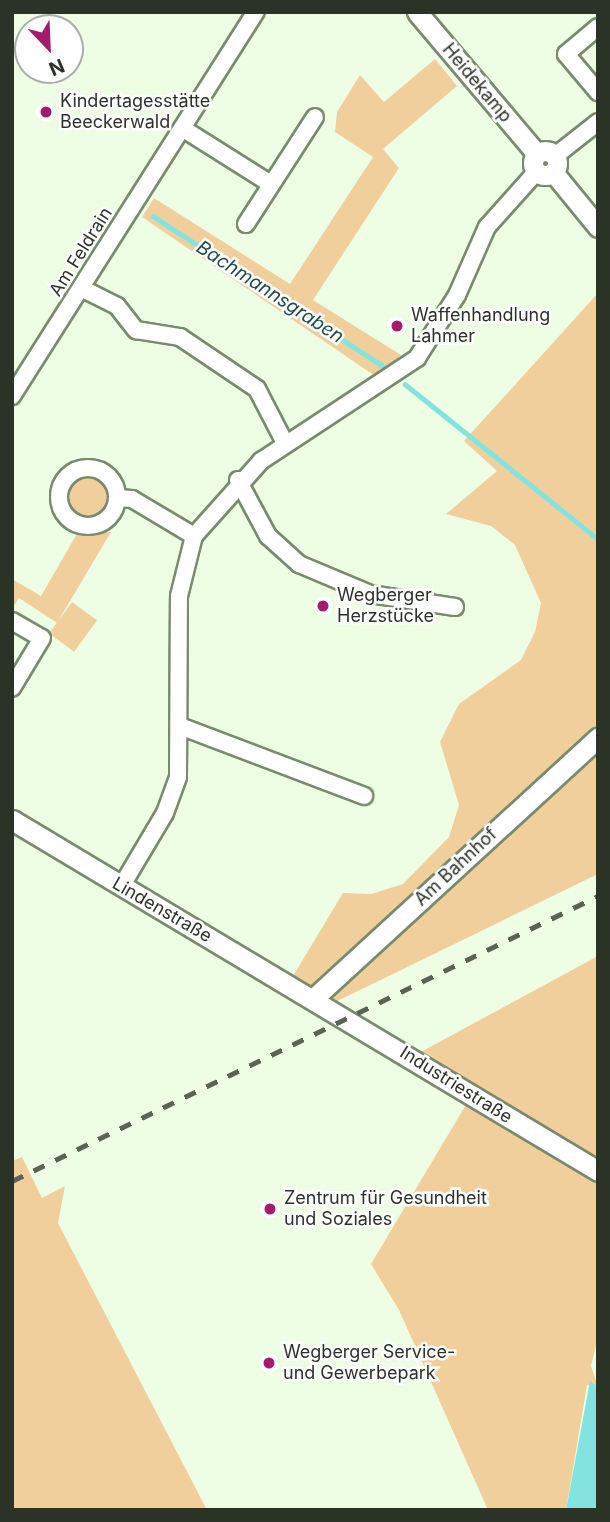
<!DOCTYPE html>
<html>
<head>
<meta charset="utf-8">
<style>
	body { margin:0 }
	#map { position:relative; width:610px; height:1522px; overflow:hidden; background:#eefee4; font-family:Inter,sans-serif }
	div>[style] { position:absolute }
	.green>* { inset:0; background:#f1cf9c; transform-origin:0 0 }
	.round { border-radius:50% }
	.water>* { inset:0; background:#83e4df }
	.stream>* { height:4.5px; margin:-2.25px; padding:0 2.25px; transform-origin:2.25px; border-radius:2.25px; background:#83e4df }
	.roads { filter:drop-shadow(2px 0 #798b6e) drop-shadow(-2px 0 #798b6e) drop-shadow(0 2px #798b6e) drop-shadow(0 -2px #798b6e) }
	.minor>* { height:16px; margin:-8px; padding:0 8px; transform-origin:8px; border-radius:8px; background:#fff }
	.minor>.ring { margin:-8px; padding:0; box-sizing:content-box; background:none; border:16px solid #fff; border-radius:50% }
	.tertiary>* { height:19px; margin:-9.5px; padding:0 9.5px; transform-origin:9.5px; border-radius:9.5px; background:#fff }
	.tertiary>.ring { margin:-9.5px; padding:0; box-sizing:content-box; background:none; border:19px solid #fff; border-radius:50% }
	.rail>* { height:4.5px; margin-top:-2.25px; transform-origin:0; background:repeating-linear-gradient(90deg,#5a6354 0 12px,transparent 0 24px) }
	.dots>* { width:19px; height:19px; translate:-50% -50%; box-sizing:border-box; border:4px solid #fff; border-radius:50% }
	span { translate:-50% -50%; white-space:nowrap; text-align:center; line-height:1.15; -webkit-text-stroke:5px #fff; paint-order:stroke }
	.street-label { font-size:18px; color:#2b3327 }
	.poi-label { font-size:18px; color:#2b3327 }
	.left { translate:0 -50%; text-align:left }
	.water-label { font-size:19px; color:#1f4c4a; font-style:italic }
	.frame { position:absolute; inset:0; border:14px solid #2b3327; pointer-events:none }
	.north { position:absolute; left:14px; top:14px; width:70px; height:70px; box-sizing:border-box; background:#fff; border:2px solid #aaada9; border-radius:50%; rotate:157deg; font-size:19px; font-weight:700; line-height:28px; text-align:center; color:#2b3327 }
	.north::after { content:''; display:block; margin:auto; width:24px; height:32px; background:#a21c6a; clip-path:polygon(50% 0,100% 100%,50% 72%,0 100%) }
</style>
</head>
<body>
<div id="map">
	<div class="green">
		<i style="clip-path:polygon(435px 59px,457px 86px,383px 149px,399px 168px,313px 300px,401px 355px,378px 378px,142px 217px,154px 198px,290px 284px,373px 157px,335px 132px,337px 112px,360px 75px,384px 102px)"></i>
		<i style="clip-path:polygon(598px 293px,598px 874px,319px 1010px,284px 991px,343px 893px,371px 894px,403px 884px,449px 837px,459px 805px,440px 742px,459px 704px,521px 660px,535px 632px,541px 603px,515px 545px,491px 526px,446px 514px,497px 471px,464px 441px)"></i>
		<i class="round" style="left:65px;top:476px;width:44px;height:44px"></i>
		<i style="clip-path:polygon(78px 532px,111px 532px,57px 623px,19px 598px,12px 609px,12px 579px,41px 596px)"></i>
		<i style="left:72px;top:602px;width:31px;height:39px;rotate:36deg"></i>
		<i style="clip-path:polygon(598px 956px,598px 1337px,591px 1366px,598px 1387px,587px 1385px,566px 1510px,488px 1510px,399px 1310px,371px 1264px,467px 1103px,537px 1144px,547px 1129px,419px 1053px)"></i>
		<i style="clip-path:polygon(22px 1157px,42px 1198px,65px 1186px,58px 1223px,207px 1510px,12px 1510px,12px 1161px)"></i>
	</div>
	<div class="water">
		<i style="clip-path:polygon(590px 1381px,598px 1387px,598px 1510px,566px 1510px)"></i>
	</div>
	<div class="stream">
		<i style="left:153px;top:216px;width:278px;rotate:33.1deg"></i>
		<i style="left:405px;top:384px;width:248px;rotate:38.8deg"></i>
	</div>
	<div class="roads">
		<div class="minor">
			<i style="left:598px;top:27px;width:42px;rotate:139.8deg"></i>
			<i style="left:566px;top:54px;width:50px;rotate:49.9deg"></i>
			<i style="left:182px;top:128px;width:105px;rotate:32.2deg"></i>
			<i style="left:555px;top:156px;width:55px;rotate:-38.3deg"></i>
			<i style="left:246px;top:224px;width:127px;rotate:-57.2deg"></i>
			<i style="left:81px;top:288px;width:40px;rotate:26.6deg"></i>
			<i style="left:117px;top:306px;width:31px;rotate:52deg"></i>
			<i style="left:136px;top:330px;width:45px;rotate:9deg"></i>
			<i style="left:180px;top:337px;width:93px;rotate:34deg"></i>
			<i style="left:257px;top:389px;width:61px;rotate:62.6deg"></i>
			<i style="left:12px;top:396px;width:455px;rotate:-57.6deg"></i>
			<i class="ring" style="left:59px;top:468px;width:42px;height:42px"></i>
			<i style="left:238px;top:480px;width:64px;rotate:61.8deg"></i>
			<i style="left:268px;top:536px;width:42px;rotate:42.1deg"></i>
			<i style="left:299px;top:564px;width:77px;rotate:22.9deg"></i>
			<i style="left:370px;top:594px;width:86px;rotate:8.7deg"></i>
			<i style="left:117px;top:498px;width:15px;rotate:4deg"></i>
			<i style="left:132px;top:499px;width:72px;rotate:30.8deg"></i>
			<i style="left:12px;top:621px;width:34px;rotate:30deg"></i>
			<i style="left:42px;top:638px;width:58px;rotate:121deg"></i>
			<i style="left:180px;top:726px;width:197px;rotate:20.8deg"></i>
			<i style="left:121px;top:887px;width:86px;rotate:-59.3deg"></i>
			<i style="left:165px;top:813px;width:38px;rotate:-70deg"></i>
			<i style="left:178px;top:777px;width:181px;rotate:-89.7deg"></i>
			<i style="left:179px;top:596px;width:62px;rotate:-76deg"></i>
			<i style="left:194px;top:536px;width:101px;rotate:-48.2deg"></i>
			<i style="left:261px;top:461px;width:187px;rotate:-33.4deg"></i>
			<i style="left:417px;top:358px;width:75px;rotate:-57.6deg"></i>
			<i style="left:457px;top:295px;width:74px;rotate:-66.2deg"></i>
			<i style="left:487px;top:227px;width:75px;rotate:-48.2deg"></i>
		</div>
		<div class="tertiary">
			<i style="left:417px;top:12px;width:186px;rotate:49.8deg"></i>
			<i class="ring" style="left:533px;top:151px;width:5px;height:5px"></i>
			<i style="left:553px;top:172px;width:71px;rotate:50.7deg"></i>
			<i style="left:12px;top:820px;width:683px;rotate:30.92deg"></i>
			<i style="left:315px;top:997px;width:384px;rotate:-42.5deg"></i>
		</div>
	</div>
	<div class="rail">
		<i style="left:12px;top:1181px;width:652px;rotate:-25.94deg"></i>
	</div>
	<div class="dots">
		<i style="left:46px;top:112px;background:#a21c6a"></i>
		<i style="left:397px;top:326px;background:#a21c6a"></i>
		<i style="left:323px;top:606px;background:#a21c6a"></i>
		<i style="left:270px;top:1209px;background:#a21c6a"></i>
		<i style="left:269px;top:1363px;background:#a21c6a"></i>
	</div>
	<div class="street-label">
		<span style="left:477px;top:83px;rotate:50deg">Heidekamp</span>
		<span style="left:81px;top:252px;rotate:-58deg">Am Feldrain</span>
		<span style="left:456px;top:867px;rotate:-43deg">Am Bahnhof</span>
		<span style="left:162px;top:910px;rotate:30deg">Lindenstraße</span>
		<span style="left:456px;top:1085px;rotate:32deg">Industriestraße</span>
	</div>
	<div class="poi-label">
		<span class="left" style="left:60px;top:112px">Kindertagesstätte<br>Beeckerwald</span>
		<span class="left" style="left:411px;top:326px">Waffenhandlung<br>Lahmer</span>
		<span class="left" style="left:337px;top:606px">Wegberger<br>Herzstücke</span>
		<span class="left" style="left:284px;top:1209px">Zentrum für Gesundheit<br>und Soziales</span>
		<span class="left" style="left:283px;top:1363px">Wegberger Service-<br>und Gewerbepark</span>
	</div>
	<div class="water-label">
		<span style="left:270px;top:292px;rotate:33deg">Bachmannsgraben</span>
	</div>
	<div class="frame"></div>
	<div class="north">N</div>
</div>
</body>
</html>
